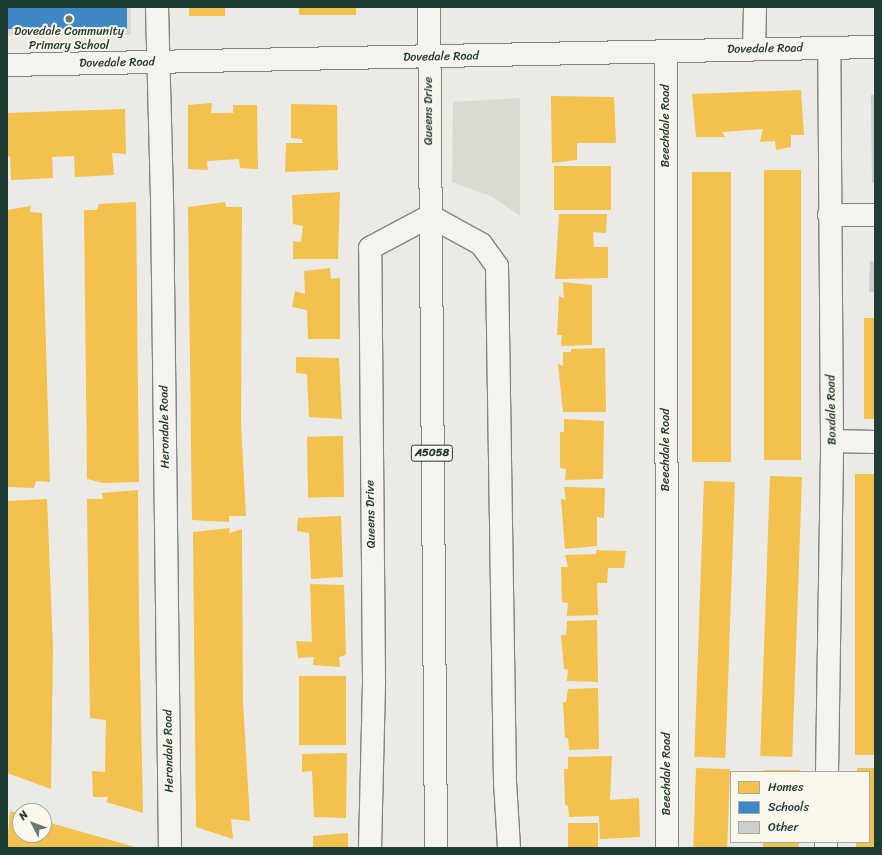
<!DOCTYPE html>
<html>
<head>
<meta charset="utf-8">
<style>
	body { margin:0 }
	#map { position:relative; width:882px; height:855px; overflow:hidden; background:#ebeae4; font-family:Sriracha,sans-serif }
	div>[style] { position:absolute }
	.built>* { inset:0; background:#dbdcd3; transform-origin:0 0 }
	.green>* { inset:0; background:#d9dbd2 }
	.homes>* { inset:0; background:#f2c14e; transform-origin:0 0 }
	.schools>* { inset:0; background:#3f88c5; transform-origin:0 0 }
	.building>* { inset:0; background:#cdceca }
	.roads { filter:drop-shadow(1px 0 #808581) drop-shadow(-1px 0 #808581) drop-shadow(0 1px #808581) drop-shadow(0 -1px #808581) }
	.minor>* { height:22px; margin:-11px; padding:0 11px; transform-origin:11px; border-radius:11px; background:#f4f3ef }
	.major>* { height:22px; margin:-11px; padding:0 11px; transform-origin:11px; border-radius:11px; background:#f4f3ef }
	.dots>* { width:11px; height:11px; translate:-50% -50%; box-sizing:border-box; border:2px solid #fbf7ec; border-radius:50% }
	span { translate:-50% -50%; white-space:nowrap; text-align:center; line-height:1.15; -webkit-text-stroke:4px #fbf7ec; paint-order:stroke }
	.shield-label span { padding:1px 3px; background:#fbf7ec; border:1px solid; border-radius:3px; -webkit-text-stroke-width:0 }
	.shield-label { font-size:11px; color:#1f3d34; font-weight:700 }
	.poi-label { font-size:12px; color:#1f3d34 }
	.street-label { font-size:12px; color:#1f3d34 }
	.frame { position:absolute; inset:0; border:8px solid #1f3d34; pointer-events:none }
	.legend { position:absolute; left:730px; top:771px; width:140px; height:72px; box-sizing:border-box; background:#fbf7ec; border:1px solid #a3ada2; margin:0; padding:5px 7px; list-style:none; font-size:12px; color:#1f3d34 }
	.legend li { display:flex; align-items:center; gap:8px; height:20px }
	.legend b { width:20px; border:1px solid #a3ada2 }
	.north { position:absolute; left:12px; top:803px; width:40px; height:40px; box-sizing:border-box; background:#fbf7ec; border:1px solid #a3ada2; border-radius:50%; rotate:312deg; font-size:11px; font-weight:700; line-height:16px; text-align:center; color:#1f3d34 }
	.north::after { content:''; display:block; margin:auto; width:14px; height:18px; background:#667a72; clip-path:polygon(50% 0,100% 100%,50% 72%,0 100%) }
</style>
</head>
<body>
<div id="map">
	<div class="built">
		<i style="left:7px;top:7px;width:124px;height:28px"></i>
	</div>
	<div class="green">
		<i style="clip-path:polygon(520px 98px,520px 216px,491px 196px,452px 182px,453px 102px)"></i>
	</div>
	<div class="homes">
		<i style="left:189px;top:7px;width:36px;height:9px"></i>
		<i style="left:299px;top:7px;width:57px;height:8px"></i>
		<i style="clip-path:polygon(801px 90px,804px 135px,791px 135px,791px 147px,776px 150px,775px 141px,760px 142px,763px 129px,722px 132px,725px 137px,696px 137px,692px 94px)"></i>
		<i style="clip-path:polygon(551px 96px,614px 97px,616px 143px,577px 143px,577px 160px,552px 163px)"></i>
		<i style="clip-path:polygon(212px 103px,211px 113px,233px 113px,233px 105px,257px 105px,258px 169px,240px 168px,239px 159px,207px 161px,208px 170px,188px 169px,188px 105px)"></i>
		<i style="clip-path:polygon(291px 104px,337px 105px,338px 170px,285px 172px,286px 143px,303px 143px,302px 139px,291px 138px)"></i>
		<i style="clip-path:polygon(125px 109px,126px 154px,112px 153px,114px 175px,75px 177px,74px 156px,52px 157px,53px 178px,11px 180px,10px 157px,7px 156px,7px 113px)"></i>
		<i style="left:554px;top:166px;width:57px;height:44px"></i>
		<i style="left:764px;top:170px;width:37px;height:290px"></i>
		<i style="left:692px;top:172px;width:39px;height:290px"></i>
		<i style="clip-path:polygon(340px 192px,338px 259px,293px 259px,293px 241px,301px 242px,303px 226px,293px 224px,292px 195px)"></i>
		<i style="clip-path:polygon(136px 202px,139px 482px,103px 483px,87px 479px,84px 210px,97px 210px,99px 204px)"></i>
		<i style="clip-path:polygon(225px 202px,226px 207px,242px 207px,241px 423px,246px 516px,229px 516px,229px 522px,192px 520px,188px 207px)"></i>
		<i style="clip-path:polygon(31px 206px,30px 212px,42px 213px,50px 482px,36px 481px,34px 488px,7px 487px,7px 210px)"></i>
		<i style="clip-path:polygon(559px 214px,607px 214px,606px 233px,593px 232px,594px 247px,608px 247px,608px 278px,555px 279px)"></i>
		<i style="clip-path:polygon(330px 268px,331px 279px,340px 278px,340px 339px,308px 339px,307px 310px,292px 307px,295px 291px,305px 294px,304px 271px)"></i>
		<i style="clip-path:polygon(563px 282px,592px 285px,592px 345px,561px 346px,562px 335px,557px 335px,559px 296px,564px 298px)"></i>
		<i style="left:864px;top:318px;width:11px;height:101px"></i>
		<i style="clip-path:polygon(605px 348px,606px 412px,563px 412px,558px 364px,563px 366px,563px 352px,571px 352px,571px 349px)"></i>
		<i style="clip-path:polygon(296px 357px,339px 358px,342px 419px,309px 417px,307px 374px,296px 373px)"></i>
		<i style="clip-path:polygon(564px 419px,604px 421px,603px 479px,565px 480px,566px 469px,560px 468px,560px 432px,564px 432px)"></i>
		<i style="left:343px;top:436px;width:61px;height:36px;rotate:89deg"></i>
		<i style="left:855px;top:474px;width:20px;height:281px"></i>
		<i style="left:770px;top:476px;width:32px;height:280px;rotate:2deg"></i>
		<i style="left:704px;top:481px;width:31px;height:276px;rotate:2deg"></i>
		<i style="clip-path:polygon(564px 487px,605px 488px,604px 518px,597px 517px,597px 546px,565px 549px,561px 499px,566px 500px)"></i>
		<i style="clip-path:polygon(138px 490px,139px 615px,143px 813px,106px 802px,108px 797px,93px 797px,92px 771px,105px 772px,106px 720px,90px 718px,87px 499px,103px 499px,102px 493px)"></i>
		<i style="clip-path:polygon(47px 499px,53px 648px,51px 789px,7px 773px,7px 501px)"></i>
		<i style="clip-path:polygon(341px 516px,343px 577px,311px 579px,309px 533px,297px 531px,298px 518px)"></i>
		<i style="clip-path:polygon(230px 528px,229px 533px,242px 529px,243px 702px,250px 821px,231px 819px,233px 839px,196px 827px,193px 532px)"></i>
		<i style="clip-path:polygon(596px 550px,626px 551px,624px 568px,608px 568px,607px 583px,597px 583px,598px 615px,567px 616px,568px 603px,562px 602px,561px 567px,568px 567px,565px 555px,596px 554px)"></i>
		<i style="clip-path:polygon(310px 584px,344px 585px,346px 655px,339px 657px,340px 667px,313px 665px,314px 657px,298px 658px,296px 641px,312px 642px)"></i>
		<i style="clip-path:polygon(597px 620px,598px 682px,567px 681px,568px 670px,564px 669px,561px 635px,566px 635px,567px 621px)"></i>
		<i style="left:346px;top:676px;width:69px;height:47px;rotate:90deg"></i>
		<i style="clip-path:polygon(598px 688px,599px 749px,569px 750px,568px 738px,565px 738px,563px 702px,566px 702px,568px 689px)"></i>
		<i style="clip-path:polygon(347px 753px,346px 818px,314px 817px,312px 771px,302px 772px,302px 754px)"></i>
		<i style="clip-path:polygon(612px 756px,610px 800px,639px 798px,640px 837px,600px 839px,599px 816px,569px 817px,568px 806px,565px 805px,564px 769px,568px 769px,568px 757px)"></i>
		<i style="left:696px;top:768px;width:34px;height:80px;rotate:2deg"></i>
		<i style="clip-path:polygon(857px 768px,875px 768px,875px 848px,856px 848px,856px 842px,869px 842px,869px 772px,857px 772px)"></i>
		<i style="left:764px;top:770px;width:36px;height:2px"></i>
		<i style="clip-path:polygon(10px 811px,20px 814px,20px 835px,44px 835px,44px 821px,138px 848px,7px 848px)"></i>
		<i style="left:568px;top:823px;width:30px;height:25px"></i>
		<i style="clip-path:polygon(348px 833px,348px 848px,313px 848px,313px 836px)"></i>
		<i style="left:763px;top:842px;width:36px;height:6px"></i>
	</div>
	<div class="schools">
		<i style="left:7px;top:7px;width:120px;height:22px"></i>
	</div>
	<div class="building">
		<i style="clip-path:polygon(871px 95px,875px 95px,875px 183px,872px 183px)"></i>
		<i style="clip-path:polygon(870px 261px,875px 262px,875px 292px,869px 292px)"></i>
	</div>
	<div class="roads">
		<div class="minor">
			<i style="left:157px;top:7px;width:190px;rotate:88.5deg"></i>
			<i style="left:162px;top:197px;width:651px;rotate:89.3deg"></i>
			<i style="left:754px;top:49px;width:42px;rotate:-88.6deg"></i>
			<i style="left:666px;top:51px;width:797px;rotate:89.93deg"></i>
			<i style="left:7px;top:65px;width:868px;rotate:-1.19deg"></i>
			<i style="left:829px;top:215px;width:46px"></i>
			<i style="left:832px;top:441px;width:43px;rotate:1.3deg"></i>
			<i style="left:827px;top:772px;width:331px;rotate:-89.1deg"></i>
			<i style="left:832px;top:441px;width:393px;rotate:-90.4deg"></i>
			<i style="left:370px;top:848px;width:168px;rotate:-88.6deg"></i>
			<i style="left:374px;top:680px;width:432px;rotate:-90.5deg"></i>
			<i style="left:370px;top:248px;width:68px;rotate:-28.1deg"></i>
			<i style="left:430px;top:216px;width:58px;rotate:28.8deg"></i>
			<i style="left:481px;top:244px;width:27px;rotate:54deg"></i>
			<i style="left:497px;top:266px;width:516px;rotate:89.11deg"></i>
			<i style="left:505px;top:782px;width:66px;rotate:86.5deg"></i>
			<i style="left:826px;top:848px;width:6px;rotate:-90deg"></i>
		</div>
		<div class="major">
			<i style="left:429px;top:7px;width:841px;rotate:89.52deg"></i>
		</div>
	</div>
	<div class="dots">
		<i style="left:69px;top:19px;background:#667a72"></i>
	</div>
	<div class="shield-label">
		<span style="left:432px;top:453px">A5058</span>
	</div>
	<div class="poi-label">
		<span style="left:69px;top:39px">Dovedale Community<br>Primary School</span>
	</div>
	<div class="street-label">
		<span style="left:765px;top:49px;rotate:-1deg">Dovedale Road</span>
		<span style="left:441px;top:57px;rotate:-1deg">Dovedale Road</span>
		<span style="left:117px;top:63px;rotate:-1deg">Dovedale Road</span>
		<span style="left:429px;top:111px;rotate:-90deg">Queens Drive</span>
		<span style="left:666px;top:126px;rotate:-90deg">Beechdale Road</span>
		<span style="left:832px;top:410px;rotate:-91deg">Boxdale Road</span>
		<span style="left:165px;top:427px;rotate:-91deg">Herondale Road</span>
		<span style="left:666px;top:450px;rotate:-90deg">Beechdale Road</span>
		<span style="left:371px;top:514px;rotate:-91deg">Queens Drive</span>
		<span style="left:169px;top:751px;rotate:-91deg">Herondale Road</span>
		<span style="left:667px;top:774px;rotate:-90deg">Beechdale Road</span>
	</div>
	<div class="frame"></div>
	<ul class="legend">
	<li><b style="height:11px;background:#f2c14e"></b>Homes</li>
	<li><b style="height:11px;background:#3f88c5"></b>Schools</li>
	<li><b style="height:11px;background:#cdceca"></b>Other</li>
	</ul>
	<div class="north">N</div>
</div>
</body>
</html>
